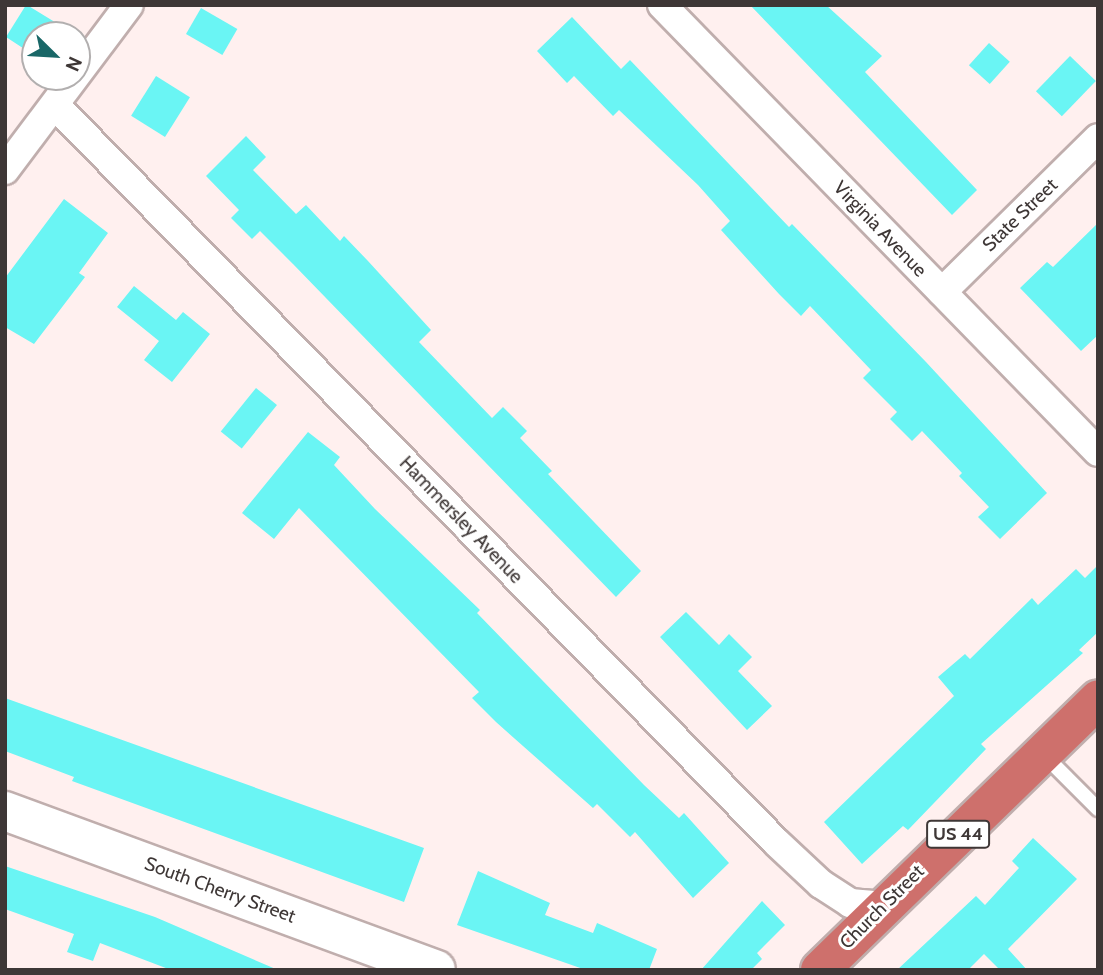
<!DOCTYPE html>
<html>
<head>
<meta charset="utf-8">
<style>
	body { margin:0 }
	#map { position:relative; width:1103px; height:975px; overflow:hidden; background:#fff0ef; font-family:Cabin,sans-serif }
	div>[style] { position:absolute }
	.building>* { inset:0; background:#6af5f4; transform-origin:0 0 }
	.roads { filter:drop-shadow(2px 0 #c0aead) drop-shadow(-2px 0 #c0aead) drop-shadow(0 2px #c0aead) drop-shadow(0 -2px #c0aead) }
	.lane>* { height:14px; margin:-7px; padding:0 7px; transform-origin:7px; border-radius:7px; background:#fff }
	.street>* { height:28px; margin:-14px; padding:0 14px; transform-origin:14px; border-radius:14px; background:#fff }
	.secondary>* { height:38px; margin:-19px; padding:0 19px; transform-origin:19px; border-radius:19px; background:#fff }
	.highway>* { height:38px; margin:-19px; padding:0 19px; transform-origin:19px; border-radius:19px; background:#ce706c }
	span { translate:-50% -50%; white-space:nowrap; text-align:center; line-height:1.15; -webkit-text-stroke:6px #fff; paint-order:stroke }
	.shield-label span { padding:2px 5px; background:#fff; border:2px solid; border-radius:5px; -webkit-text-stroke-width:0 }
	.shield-label { font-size:18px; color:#3e3736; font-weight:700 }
	.street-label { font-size:19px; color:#3e3736 }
	.frame { position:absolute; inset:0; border:7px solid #3e3736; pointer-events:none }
	.north { position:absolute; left:21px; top:21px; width:70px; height:70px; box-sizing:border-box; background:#fff; border:2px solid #b2afaf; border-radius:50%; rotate:114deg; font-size:19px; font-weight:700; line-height:28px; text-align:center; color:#3e3736 }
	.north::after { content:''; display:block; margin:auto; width:24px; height:32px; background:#196767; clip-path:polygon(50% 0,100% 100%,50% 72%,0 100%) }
</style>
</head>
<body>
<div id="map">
	<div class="building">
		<i style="clip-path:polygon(26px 5px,27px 5px,76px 35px,35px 35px,35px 56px,6px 37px)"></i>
		<i style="clip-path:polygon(750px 5px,826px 5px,882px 56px,865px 72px,977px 190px,952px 215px)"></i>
		<i style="left:201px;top:8px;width:42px;height:30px;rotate:30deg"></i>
		<i style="clip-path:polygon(572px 17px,621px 69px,630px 60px,789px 227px,792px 224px,926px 362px,1047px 493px,1000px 539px,978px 517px,989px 507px,959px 476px,962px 473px,922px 431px,912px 441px,890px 419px,897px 412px,863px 378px,871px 370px,810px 306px,801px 316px,779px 294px,721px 230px,730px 221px,698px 185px,619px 110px,613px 116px,574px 76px,567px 83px,537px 51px)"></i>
		<i style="left:989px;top:43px;width:28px;height:30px;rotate:42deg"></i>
		<i style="left:1070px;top:56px;width:36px;height:49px;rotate:44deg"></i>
		<i style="left:156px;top:76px;width:40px;height:47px;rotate:32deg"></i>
		<i style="clip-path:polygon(246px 136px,266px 157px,253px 170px,296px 214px,306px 205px,340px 241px,344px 236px,368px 261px,431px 330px,419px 342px,492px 418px,503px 407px,527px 431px,520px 438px,552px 471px,548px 474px,641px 571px,616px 597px,293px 264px,260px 231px,252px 239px,231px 218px,239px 210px,206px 176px)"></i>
		<i style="clip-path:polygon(64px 199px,108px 233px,79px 273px,85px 277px,34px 344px,5px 327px,5px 278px)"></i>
		<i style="clip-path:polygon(1098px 223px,1098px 335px,1081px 351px,1020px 288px,1047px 262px,1053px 267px)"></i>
		<i style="clip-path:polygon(134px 286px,176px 320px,183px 312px,210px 334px,172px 382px,144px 360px,159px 341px,117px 307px)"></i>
		<i style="left:256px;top:388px;width:27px;height:56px;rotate:39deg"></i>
		<i style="clip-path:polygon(308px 432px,340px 457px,334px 465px,375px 509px,480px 610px,477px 613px,644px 785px,679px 818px,684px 813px,729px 863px,693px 898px,635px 832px,630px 837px,597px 804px,593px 808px,496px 722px,472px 698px,479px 692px,299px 508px,274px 539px,242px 513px)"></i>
		<i style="clip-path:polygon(1098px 565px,1098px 632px,1079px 650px,1083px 653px,981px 744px,986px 749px,908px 830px,903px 826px,862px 864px,824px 822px,954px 696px,938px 677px,965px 654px,970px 659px,1032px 598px,1038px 605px,1076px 569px,1085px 578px)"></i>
		<i style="clip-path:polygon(686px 612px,719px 645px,729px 634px,752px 657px,738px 671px,772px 706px,747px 730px,660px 637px)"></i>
		<i style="clip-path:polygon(5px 698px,424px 848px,404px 902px,72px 781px,74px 777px,5px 751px)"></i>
		<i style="clip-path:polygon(1033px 838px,1077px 879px,1008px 949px,1027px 970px,1000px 970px,984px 954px,968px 970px,897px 970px,976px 896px,985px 905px,1019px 868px,1012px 861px)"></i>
		<i style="clip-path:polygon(5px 866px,155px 917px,278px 970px,171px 970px,100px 943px,93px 961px,67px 952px,74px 934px,5px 909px)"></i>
		<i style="clip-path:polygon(478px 871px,550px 903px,545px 915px,593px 933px,597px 923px,657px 949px,649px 970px,586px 970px,457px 925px)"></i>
		<i style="clip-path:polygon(762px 901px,785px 925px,757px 953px,762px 959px,751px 970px,701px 970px)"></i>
	</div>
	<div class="roads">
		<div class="lane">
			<i style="left:1043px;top:754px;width:78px;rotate:45deg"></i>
		</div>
		<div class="street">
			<i style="left:662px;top:5px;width:624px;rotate:45.71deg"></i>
			<i style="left:56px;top:106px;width:1031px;rotate:45.63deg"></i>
			<i style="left:777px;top:843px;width:60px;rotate:43deg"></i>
			<i style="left:821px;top:884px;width:35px;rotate:33deg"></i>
			<i style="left:850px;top:903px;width:32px;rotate:5deg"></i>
			<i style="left:5px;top:170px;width:206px;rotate:-53.1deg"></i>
			<i style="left:942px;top:292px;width:219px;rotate:-44.6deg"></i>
		</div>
		<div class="secondary">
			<i style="left:5px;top:811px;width:459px;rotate:20.2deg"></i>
		</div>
		<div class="highway">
			<i style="left:820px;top:970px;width:388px;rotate:-44.2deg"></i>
		</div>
	</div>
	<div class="shield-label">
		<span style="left:958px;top:834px">US 44</span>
	</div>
	<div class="street-label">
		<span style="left:1020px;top:215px;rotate:-44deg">State Street</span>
		<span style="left:880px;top:229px;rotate:46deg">Virginia Avenue</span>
		<span style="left:461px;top:520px;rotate:46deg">Hammersley Avenue</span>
		<span style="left:220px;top:890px;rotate:20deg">South Cherry Street</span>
		<span style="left:882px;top:907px;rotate:-45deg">Church Street</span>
	</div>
	<div class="frame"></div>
	<div class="north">N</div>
</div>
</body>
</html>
